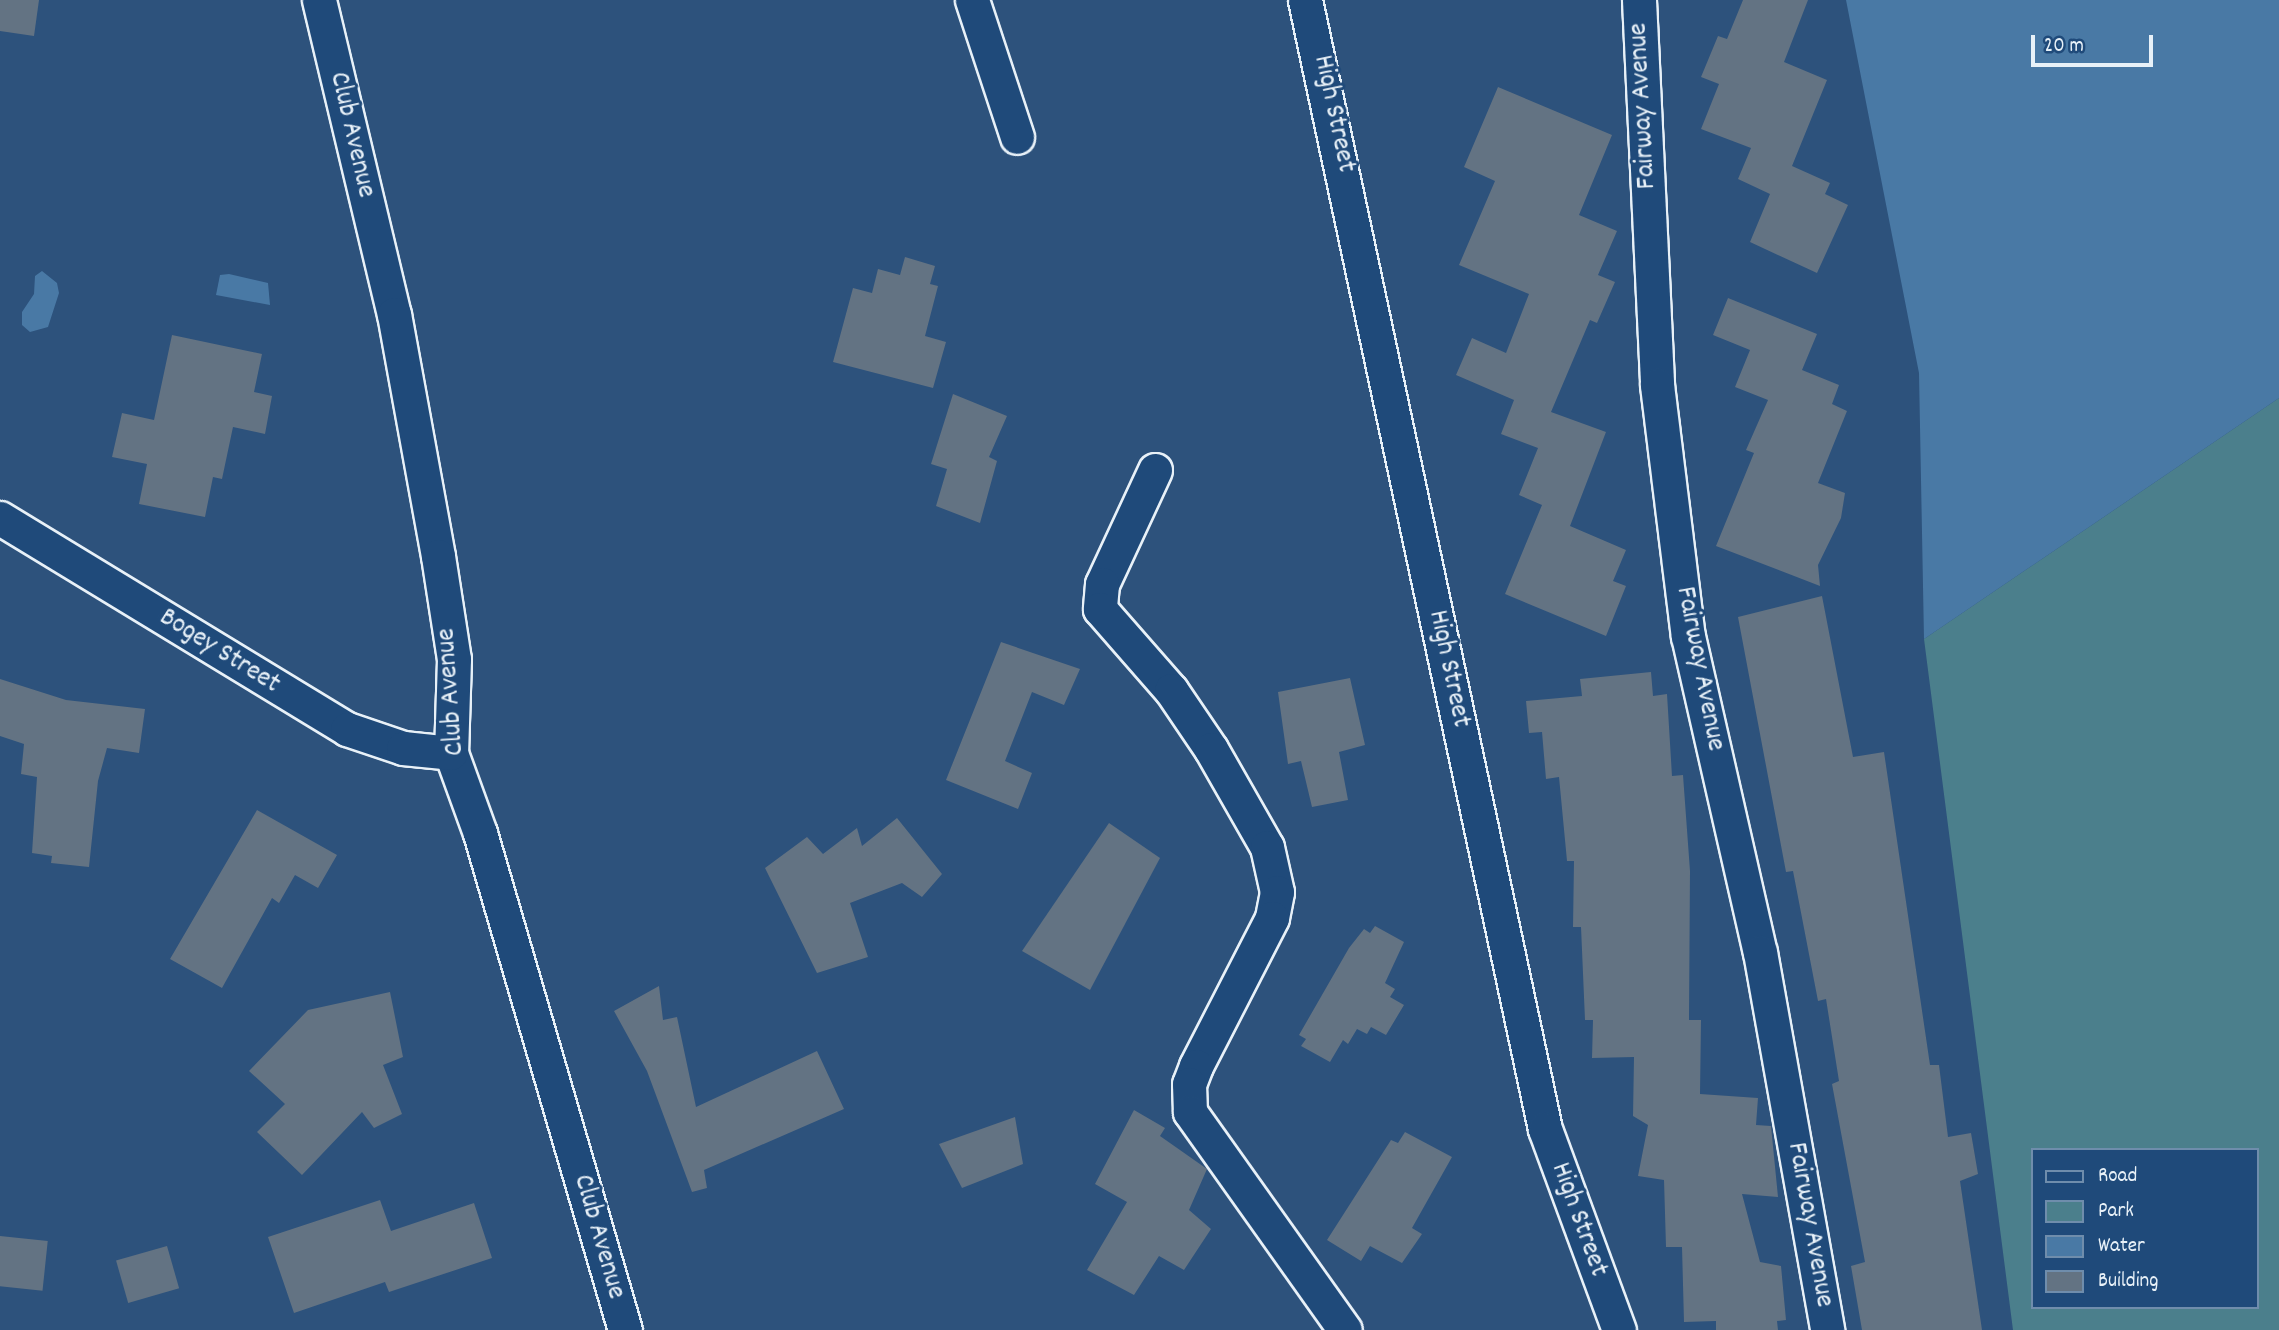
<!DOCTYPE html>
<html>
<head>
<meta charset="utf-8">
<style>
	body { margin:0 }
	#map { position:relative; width:2279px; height:1330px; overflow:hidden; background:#2d527c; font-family:Dekko,sans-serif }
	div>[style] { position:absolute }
	.green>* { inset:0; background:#4b7f8c }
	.water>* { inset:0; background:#4979a5 }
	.building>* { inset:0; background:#637383; transform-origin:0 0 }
	.roads { filter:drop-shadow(2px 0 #e8f1f8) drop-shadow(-2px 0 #e8f1f8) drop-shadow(0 2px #e8f1f8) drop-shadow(0 -2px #e8f1f8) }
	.street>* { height:33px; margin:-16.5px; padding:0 16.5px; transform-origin:16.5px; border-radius:16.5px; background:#1f4a7a }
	span { translate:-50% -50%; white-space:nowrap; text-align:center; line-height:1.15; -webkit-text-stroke:6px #1f4a7a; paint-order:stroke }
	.street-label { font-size:28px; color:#e8f1f8 }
	.legend { position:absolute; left:2031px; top:1148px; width:228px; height:161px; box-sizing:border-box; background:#1f4a7a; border:2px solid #6f8dac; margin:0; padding:9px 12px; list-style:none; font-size:21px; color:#e8f1f8 }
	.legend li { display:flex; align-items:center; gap:14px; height:35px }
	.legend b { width:35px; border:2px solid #6f8dac }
	.scale { position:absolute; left:2031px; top:35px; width:122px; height:32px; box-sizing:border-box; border:4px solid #e8f1f8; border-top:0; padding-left:9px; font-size:21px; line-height:24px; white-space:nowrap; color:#e8f1f8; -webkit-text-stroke:5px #1f4a7a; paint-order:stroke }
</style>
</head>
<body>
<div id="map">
	<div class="green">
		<i style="clip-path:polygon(evenodd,2279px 398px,2279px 1330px,2013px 1330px,1924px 639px,2279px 398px,2032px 1150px,2256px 1150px,2256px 1307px,2032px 1307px,2032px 1150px)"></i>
	</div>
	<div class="water">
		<i style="clip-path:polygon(1846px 0,2279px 0,2279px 398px,1924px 639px,1919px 373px)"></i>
		<i style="clip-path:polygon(42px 271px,57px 283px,59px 293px,48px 327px,30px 332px,22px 325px,22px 312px,34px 294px,35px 276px)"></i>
		<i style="clip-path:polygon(229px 274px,268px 283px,270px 305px,216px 295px,220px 275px)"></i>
	</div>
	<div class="building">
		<i style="clip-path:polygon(0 0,39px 0,34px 36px,0 31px)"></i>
		<i style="clip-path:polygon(1743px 0,1808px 0,1784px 62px,1827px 80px,1792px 166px,1830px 183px,1825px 194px,1848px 205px,1817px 273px,1750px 242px,1770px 194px,1738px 179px,1751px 148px,1701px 129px,1719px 84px,1701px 77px,1718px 36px,1727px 39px)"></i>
		<i style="clip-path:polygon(1498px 87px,1612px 135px,1579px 215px,1617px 231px,1598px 275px,1615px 282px,1597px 323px,1590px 320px,1551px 412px,1606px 432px,1570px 526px,1626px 550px,1613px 581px,1626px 586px,1606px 636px,1505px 594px,1542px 505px,1519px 495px,1538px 448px,1501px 434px,1514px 400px,1456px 375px,1472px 338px,1506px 353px,1529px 294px,1459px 265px,1495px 181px,1464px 167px)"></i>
		<i style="clip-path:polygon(905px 257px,935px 266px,930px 284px,938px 286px,925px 336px,946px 342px,933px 388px,833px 362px,853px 288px,872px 293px,878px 269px,900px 275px)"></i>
		<i style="clip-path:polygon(1728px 298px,1817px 334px,1802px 370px,1839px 385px,1832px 404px,1847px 411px,1818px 483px,1845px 493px,1841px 518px,1818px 565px,1820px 586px,1716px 546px,1754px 453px,1746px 450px,1768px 400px,1735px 387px,1750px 350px,1713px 335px)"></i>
		<i style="clip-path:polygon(172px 335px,262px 354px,254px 392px,272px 396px,265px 434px,233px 427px,222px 479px,213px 477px,205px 517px,139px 504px,147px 464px,112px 457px,122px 413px,154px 420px)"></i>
		<i style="clip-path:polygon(953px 394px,1007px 416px,989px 457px,997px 461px,980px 523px,936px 506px,947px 469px,931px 464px)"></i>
		<i style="clip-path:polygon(1822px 596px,1853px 757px,1884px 752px,1930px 1065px,1939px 1065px,1948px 1137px,1971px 1133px,1978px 1174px,1960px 1181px,1982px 1330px,1862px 1330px,1851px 1266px,1865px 1262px,1832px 1084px,1839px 1081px,1826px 999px,1818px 1001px,1793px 871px,1786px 872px,1738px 617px)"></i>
		<i style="clip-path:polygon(1001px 642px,1080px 669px,1064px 705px,1032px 692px,1005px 761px,1032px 773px,1018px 809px,946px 780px)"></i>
		<i style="clip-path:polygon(1651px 672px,1653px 696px,1667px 694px,1672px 776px,1683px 775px,1690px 871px,1689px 1020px,1701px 1020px,1700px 1094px,1758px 1098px,1756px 1125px,1771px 1126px,1778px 1197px,1742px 1194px,1760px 1262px,1781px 1266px,1786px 1320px,1777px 1321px,1778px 1330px,1716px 1330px,1716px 1321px,1684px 1322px,1682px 1247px,1666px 1247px,1664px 1180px,1638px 1176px,1648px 1125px,1633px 1116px,1634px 1057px,1592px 1058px,1593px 1020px,1585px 1020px,1581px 927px,1573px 927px,1574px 861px,1567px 861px,1559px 777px,1546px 779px,1542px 732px,1529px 733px,1526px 701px,1582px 696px,1580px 679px)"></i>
		<i style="clip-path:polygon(1350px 678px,1365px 745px,1339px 752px,1348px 800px,1312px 807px,1301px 761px,1288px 764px,1278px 692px)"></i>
		<i style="clip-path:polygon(0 679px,66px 700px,145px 709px,139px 753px,107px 748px,98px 781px,89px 867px,51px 863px,52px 856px,32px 853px,37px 777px,21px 774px,24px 744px,0 736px)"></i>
		<i style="clip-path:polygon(257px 810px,337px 855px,318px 888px,295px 875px,279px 903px,272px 898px,222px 988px,170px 959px)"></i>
		<i style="clip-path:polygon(897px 818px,942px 874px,922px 897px,902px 883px,850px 903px,868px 957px,817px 973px,765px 868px,807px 837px,823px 854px,857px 828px,862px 846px)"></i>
		<i style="clip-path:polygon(1109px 823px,1160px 858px,1090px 990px,1022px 951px)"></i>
		<i style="clip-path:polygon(1375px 926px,1404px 942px,1385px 983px,1395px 989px,1390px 997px,1404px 1005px,1386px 1035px,1371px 1027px,1367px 1034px,1357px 1029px,1348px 1044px,1343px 1040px,1330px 1062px,1301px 1046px,1306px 1039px,1299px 1035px,1349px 948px,1364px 929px,1370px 933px)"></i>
		<i style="clip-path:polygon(659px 986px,663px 1020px,677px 1017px,696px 1107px,817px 1051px,844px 1109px,704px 1170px,707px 1188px,692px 1192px,647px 1071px,614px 1011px)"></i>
		<i style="clip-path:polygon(390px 992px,403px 1057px,383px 1065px,402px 1114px,374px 1128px,362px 1112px,302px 1175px,257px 1132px,285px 1104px,249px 1071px,308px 1010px)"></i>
		<i style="clip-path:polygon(1134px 1110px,1165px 1128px,1160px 1136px,1207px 1169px,1189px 1210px,1211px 1229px,1184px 1270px,1159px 1256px,1134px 1295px,1087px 1270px,1127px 1202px,1095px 1184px)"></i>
		<i style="clip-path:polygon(1015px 1117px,1023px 1164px,962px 1188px,939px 1144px)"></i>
		<i style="clip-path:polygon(1405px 1132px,1452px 1157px,1412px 1228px,1422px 1234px,1402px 1263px,1370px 1246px,1361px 1261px,1327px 1240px,1391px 1140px,1398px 1143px)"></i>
		<i style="clip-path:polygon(380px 1200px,391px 1231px,474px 1203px,492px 1258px,389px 1292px,385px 1282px,294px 1313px,268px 1237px)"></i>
		<i style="left:0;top:1236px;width:48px;height:50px;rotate:6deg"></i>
		<i style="left:167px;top:1246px;width:44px;height:53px;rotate:74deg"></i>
	</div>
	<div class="roads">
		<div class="street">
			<i style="left:319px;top:0;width:323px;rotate:76.6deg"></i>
			<i style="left:394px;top:314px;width:246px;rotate:79.7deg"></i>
			<i style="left:438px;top:556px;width:104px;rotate:81.2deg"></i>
			<i style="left:454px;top:659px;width:94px;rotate:91.8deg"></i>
			<i style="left:451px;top:753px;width:85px;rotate:70.1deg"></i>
			<i style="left:480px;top:833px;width:518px;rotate:73.74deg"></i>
			<i style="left:972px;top:0;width:144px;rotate:71.8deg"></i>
			<i style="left:1305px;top:0;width:1154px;rotate:78deg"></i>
			<i style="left:1545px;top:1129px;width:214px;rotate:69.8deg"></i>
			<i style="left:1639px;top:0;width:385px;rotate:87.3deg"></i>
			<i style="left:1657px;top:385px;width:253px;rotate:83deg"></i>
			<i style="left:1688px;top:636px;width:324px;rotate:77.2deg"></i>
			<i style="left:1760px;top:952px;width:384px;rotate:79.9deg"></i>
			<i style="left:1155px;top:470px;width:126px;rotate:114.9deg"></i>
			<i style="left:1102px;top:584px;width:25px;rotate:95deg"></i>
			<i style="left:1100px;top:609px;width:108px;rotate:48.8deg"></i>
			<i style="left:1171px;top:690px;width:71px;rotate:55.9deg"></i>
			<i style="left:1211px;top:749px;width:113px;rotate:60.3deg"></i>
			<i style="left:1267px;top:847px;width:46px;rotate:77.5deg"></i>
			<i style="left:1277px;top:892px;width:26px;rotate:101deg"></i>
			<i style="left:1272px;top:918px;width:166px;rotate:117.2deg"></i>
			<i style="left:1196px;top:1066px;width:19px;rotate:111deg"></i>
			<i style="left:1189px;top:1084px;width:28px;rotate:88deg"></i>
			<i style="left:1190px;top:1112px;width:267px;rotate:54.6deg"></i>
			<i style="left:0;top:518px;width:406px;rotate:31.3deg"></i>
			<i style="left:347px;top:729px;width:59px;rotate:18.7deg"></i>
			<i style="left:403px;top:748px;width:48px;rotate:5.9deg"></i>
		</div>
	</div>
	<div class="street-label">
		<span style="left:1644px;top:106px;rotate:-93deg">Fairway Avenue</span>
		<span style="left:1333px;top:114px;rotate:78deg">High Street</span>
		<span style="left:351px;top:135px;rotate:77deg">Club Avenue</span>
		<span style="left:219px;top:652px;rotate:32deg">Bogey Street</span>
		<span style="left:1448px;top:669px;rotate:78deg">High Street</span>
		<span style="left:1699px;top:669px;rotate:79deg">Fairway Avenue</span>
		<span style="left:452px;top:692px;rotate:-94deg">Club Avenue</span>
		<span style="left:1578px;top:1220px;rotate:70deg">High Street</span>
		<span style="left:1809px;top:1225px;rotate:80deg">Fairway Avenue</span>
		<span style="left:598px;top:1237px;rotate:74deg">Club Avenue</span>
	</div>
	<ul class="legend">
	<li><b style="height:9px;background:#1f4a7a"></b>Road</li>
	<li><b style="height:19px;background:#4b7f8c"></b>Park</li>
	<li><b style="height:19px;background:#4979a5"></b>Water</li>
	<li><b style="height:19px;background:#637383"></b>Building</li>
	</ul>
	<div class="scale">20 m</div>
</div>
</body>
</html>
